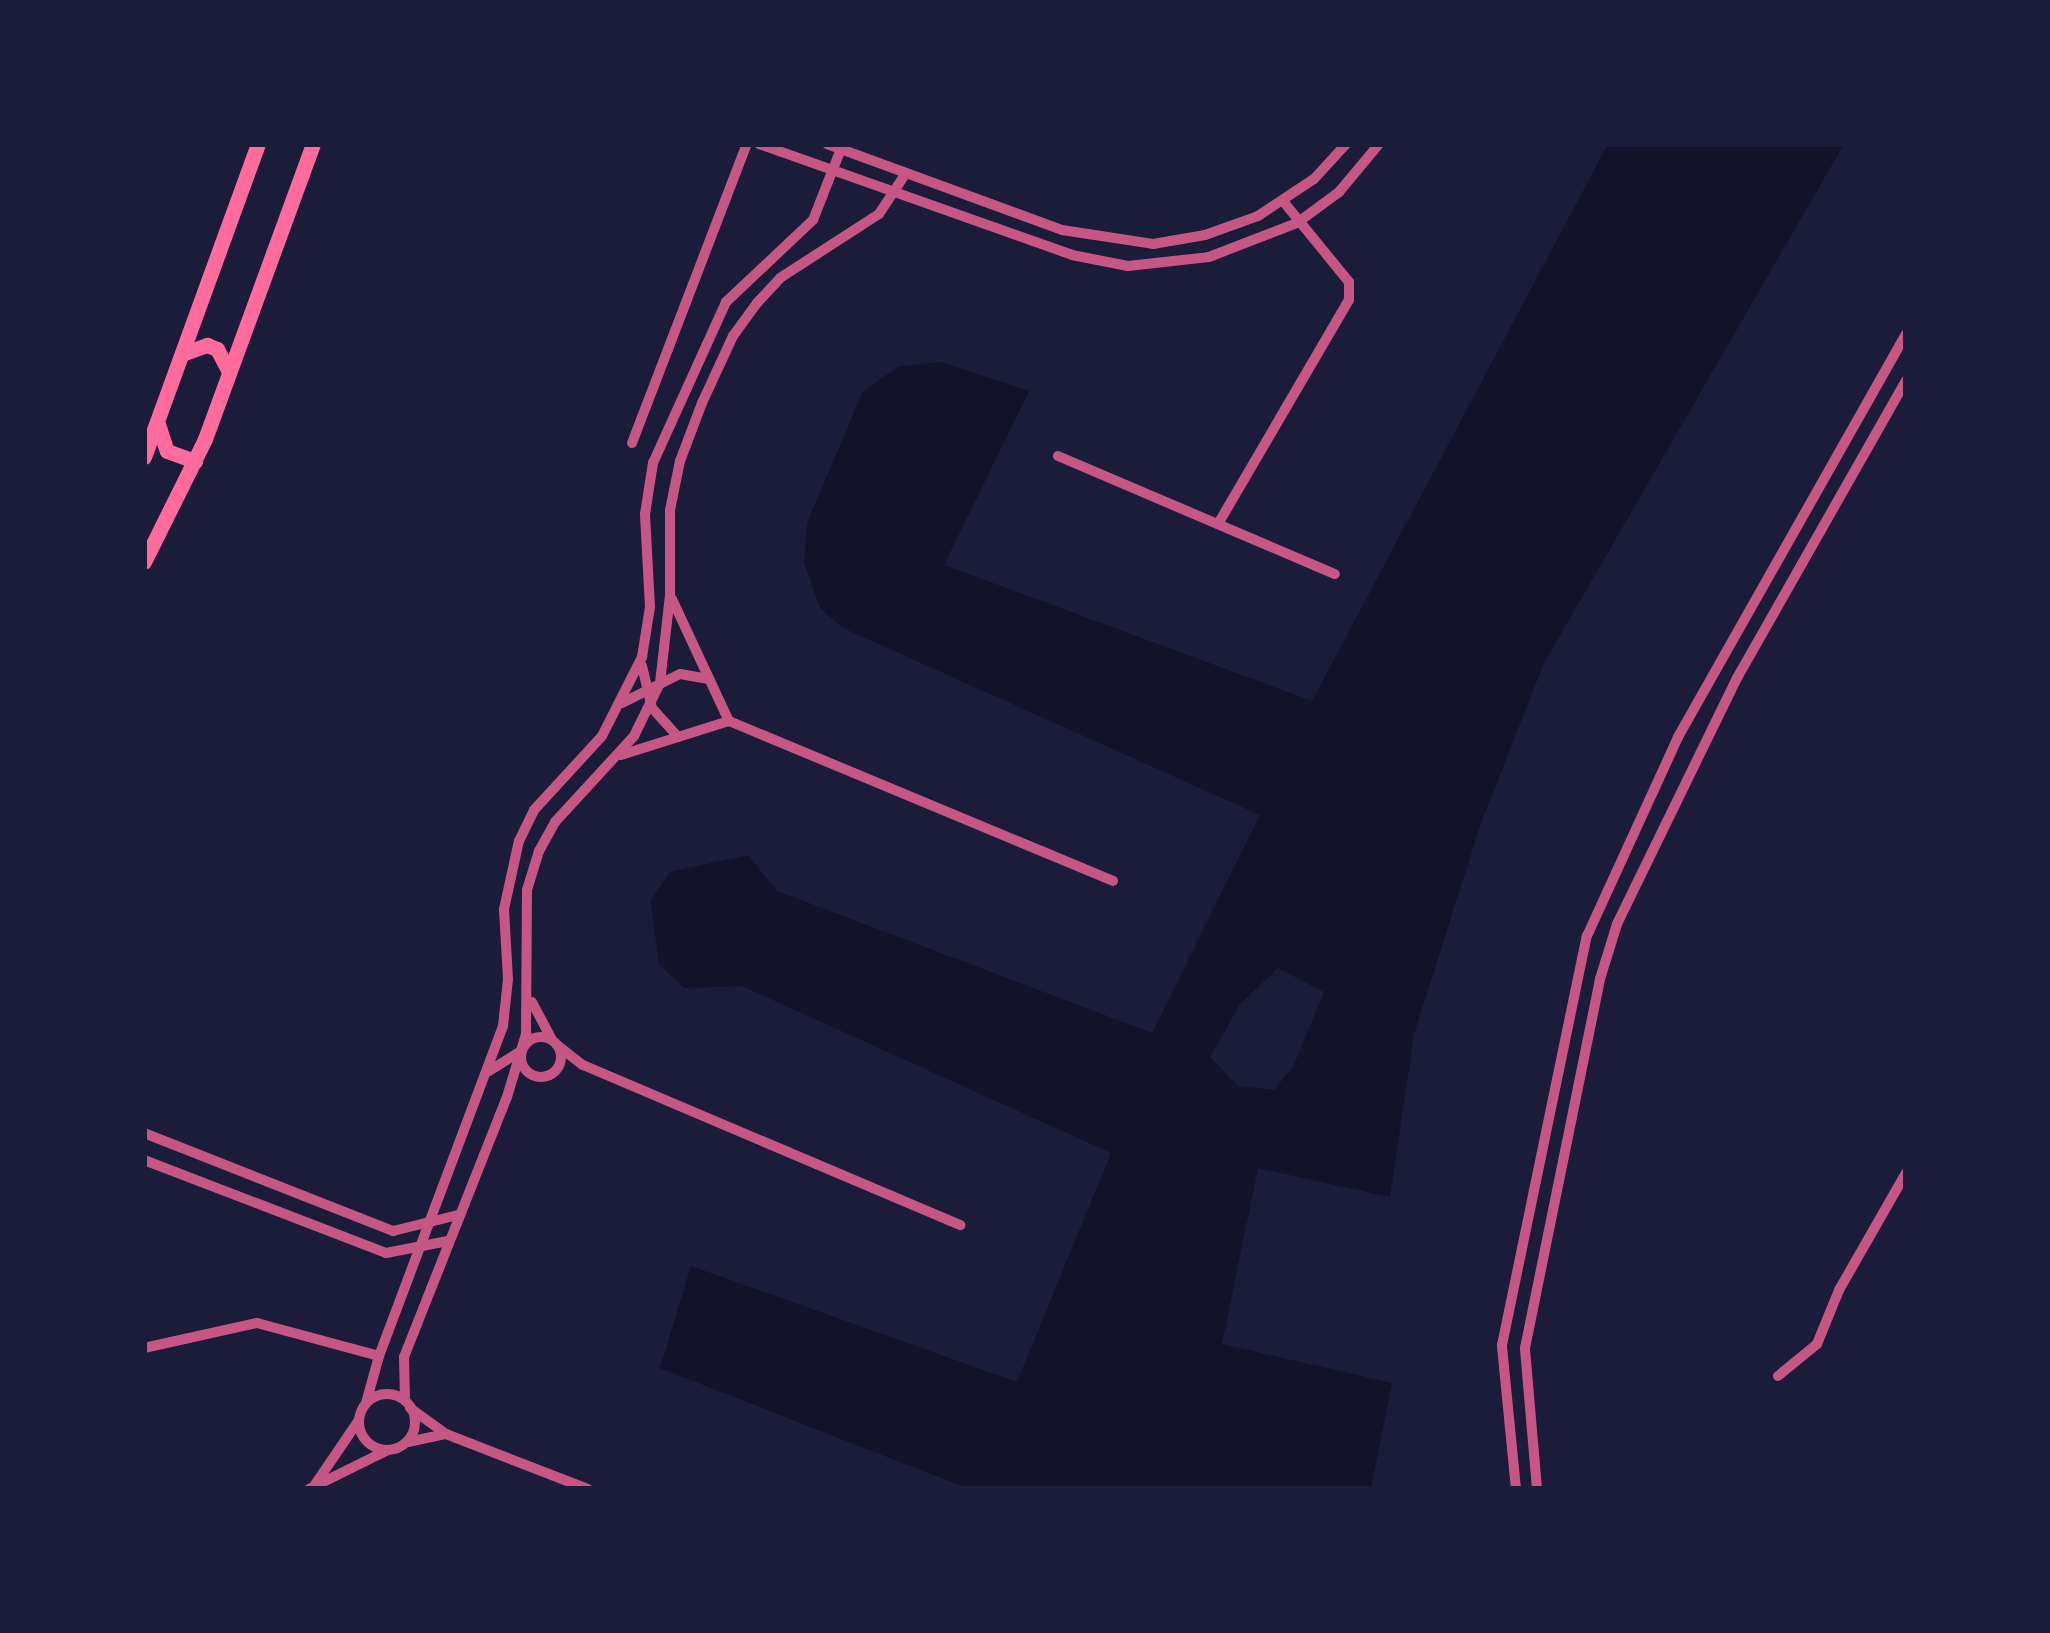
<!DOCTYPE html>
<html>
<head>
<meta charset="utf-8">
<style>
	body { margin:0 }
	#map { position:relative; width:2050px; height:1633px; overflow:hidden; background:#1b1b3a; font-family:Georgia,serif }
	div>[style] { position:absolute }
	.water>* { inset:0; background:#12122b }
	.minor>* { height:10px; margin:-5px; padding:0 5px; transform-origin:5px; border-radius:5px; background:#c65784 }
	.minor>.ring { margin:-5px; padding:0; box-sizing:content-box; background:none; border:10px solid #c65784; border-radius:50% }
	.secondary>* { height:15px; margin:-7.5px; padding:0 7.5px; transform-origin:7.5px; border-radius:7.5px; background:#ff6b9d }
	span { translate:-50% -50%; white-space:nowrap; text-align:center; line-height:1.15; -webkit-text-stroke:9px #1b1b3a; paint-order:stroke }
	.frame { position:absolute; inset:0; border:147px solid #1b1b3a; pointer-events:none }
</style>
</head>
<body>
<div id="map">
	<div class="water">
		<i style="clip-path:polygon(evenodd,1608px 144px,1844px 144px,1544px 663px,1482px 820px,1414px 1034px,1390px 1197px,1258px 1168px,1222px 1344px,1392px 1383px,1371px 1489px,969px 1489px,660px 1368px,691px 1266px,1017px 1382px,1111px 1153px,742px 986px,684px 988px,659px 964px,653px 921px,651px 900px,670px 872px,748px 855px,777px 891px,1152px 1033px,1260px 815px,843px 628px,820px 608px,804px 563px,807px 523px,863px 391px,898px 367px,941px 362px,1029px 391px,944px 565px,1312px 701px,1608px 144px,1278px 968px,1324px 992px,1293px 1067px,1274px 1090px,1238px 1086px,1210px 1057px,1240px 1004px,1278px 968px)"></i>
	</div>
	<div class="minor">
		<i style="left:759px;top:144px;width:332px;rotate:19.5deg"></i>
		<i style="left:1072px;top:255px;width:57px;rotate:11.1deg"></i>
		<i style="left:1128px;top:266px;width:81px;rotate:-6.3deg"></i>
		<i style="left:1209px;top:257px;width:94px;rotate:-21.1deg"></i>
		<i style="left:1297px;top:223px;width:52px;rotate:-36.4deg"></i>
		<i style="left:1339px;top:192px;width:62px;rotate:-50.2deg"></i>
		<i style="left:827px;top:144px;width:250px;rotate:20.1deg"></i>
		<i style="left:1062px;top:230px;width:92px;rotate:8.7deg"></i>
		<i style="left:1153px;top:244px;width:53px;rotate:-9.8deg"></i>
		<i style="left:1205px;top:235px;width:56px;rotate:-19.7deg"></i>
		<i style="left:1258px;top:216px;width:67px;rotate:-33.5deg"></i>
		<i style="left:1314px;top:179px;width:47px;rotate:-47.6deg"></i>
		<i style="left:632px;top:443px;width:320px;rotate:-69deg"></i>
		<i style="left:1058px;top:456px;width:301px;rotate:23.1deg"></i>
		<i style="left:1218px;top:524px;width:259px;rotate:-59.7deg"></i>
		<i style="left:1349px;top:300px;width:18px;rotate:-90deg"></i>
		<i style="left:1349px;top:282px;width:104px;rotate:-129.2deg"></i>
		<i style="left:672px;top:599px;width:135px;rotate:65deg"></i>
		<i style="left:642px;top:666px;width:43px;rotate:76.6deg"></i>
		<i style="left:652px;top:708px;width:39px;rotate:48deg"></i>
		<i style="left:622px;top:703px;width:65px;rotate:-26.6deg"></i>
		<i style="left:680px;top:674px;width:29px;rotate:10deg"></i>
		<i style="left:729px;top:721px;width:416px;rotate:22.6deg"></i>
		<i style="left:621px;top:755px;width:113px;rotate:-17.5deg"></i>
		<i style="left:532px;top:1002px;width:41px;rotate:62.2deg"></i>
		<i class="ring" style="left:521px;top:1037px;width:30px;height:30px"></i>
		<i style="left:557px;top:1045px;width:33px;rotate:38deg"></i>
		<i style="left:583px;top:1065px;width:410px;rotate:23deg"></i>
		<i style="left:489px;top:1071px;width:39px;rotate:-32deg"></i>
		<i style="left:144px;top:1133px;width:268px;rotate:21.5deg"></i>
		<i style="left:393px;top:1231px;width:67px;rotate:-13.8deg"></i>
		<i style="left:144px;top:1160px;width:259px;rotate:21deg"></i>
		<i style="left:386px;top:1253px;width:63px;rotate:-11deg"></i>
		<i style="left:144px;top:1348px;width:116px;rotate:-12.5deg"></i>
		<i style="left:257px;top:1323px;width:126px;rotate:15.1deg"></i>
		<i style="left:1778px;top:1376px;width:50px;rotate:-39.4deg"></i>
		<i style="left:1817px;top:1344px;width:58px;rotate:-67.8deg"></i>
		<i style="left:1839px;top:1290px;width:135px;rotate:-60.2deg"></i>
		<i class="ring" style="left:359px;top:1394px;width:46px;height:46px"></i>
		<i style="left:405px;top:1401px;width:44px;rotate:-91.3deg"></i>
		<i style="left:404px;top:1357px;width:280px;rotate:-68.4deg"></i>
		<i style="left:507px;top:1097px;width:66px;rotate:-73.2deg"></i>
		<i style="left:526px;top:1034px;width:144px;rotate:-89.6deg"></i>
		<i style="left:527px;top:890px;width:41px;rotate:-72.9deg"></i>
		<i style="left:539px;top:851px;width:33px;rotate:-61deg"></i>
		<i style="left:555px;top:822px;width:117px;rotate:-47.4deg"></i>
		<i style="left:634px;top:736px;width:59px;rotate:-63.9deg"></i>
		<i style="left:660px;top:683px;width:89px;rotate:-83.5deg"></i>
		<i style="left:670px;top:595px;width:85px;rotate:-90deg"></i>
		<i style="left:670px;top:510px;width:50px;rotate:-78.5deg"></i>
		<i style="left:680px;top:461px;width:62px;rotate:-69.2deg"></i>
		<i style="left:702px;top:403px;width:74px;rotate:-65.2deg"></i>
		<i style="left:733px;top:336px;width:41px;rotate:-54deg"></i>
		<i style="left:757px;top:303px;width:34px;rotate:-47deg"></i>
		<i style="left:780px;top:278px;width:118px;rotate:-32.9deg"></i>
		<i style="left:879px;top:214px;width:49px;rotate:-56.6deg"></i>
		<i style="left:366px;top:1403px;width:49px;rotate:-74.5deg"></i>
		<i style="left:379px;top:1356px;width:353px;rotate:-69.4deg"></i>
		<i style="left:503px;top:1026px;width:47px;rotate:-83.9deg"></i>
		<i style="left:508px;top:979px;width:70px;rotate:-93.3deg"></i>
		<i style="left:504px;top:909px;width:70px;rotate:-77.6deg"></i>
		<i style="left:519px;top:841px;width:34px;rotate:-64deg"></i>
		<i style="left:534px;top:810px;width:100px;rotate:-47.4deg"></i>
		<i style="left:602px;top:736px;width:89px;rotate:-63.1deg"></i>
		<i style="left:642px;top:657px;width:51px;rotate:-80.9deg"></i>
		<i style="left:650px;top:607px;width:93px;rotate:-93.1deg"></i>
		<i style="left:645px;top:514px;width:52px;rotate:-81.1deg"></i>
		<i style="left:653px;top:463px;width:177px;rotate:-65.6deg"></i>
		<i style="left:726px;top:302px;width:120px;rotate:-43.3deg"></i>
		<i style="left:813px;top:220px;width:82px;rotate:-68.5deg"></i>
		<i style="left:410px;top:1408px;width:44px;rotate:35.8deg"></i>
		<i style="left:446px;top:1434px;width:152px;rotate:21.2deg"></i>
		<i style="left:408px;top:1442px;width:39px;rotate:-12deg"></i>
		<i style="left:314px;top:1486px;width:80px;rotate:-55.7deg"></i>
		<i style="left:309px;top:1489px;width:88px;rotate:-26.3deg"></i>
		<i style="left:1516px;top:1489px;width:145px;rotate:-95.6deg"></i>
		<i style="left:1502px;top:1345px;width:418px;rotate:-78.3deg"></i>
		<i style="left:1587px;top:936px;width:219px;rotate:-65.4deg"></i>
		<i style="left:1678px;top:737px;width:463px;rotate:-60.5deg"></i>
		<i style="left:1537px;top:1489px;width:142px;rotate:-94.9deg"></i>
		<i style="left:1525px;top:1348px;width:377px;rotate:-78.5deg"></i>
		<i style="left:1600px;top:979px;width:58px;rotate:-72.8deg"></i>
		<i style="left:1617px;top:924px;width:274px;rotate:-64deg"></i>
		<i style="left:1737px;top:678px;width:342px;rotate:-60.4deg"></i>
	</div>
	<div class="secondary">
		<i style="left:182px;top:354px;width:27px;rotate:-20deg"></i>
		<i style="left:207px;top:345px;width:11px;rotate:22deg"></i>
		<i style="left:217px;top:349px;width:26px;rotate:62deg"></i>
		<i style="left:158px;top:424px;width:28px;rotate:72deg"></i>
		<i style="left:167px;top:451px;width:30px;rotate:20deg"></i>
		<i style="left:144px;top:457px;width:333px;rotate:-70deg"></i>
		<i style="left:144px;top:562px;width:137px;rotate:-63.6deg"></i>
		<i style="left:205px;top:439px;width:314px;rotate:-69.9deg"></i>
	</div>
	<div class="frame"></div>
</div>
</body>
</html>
